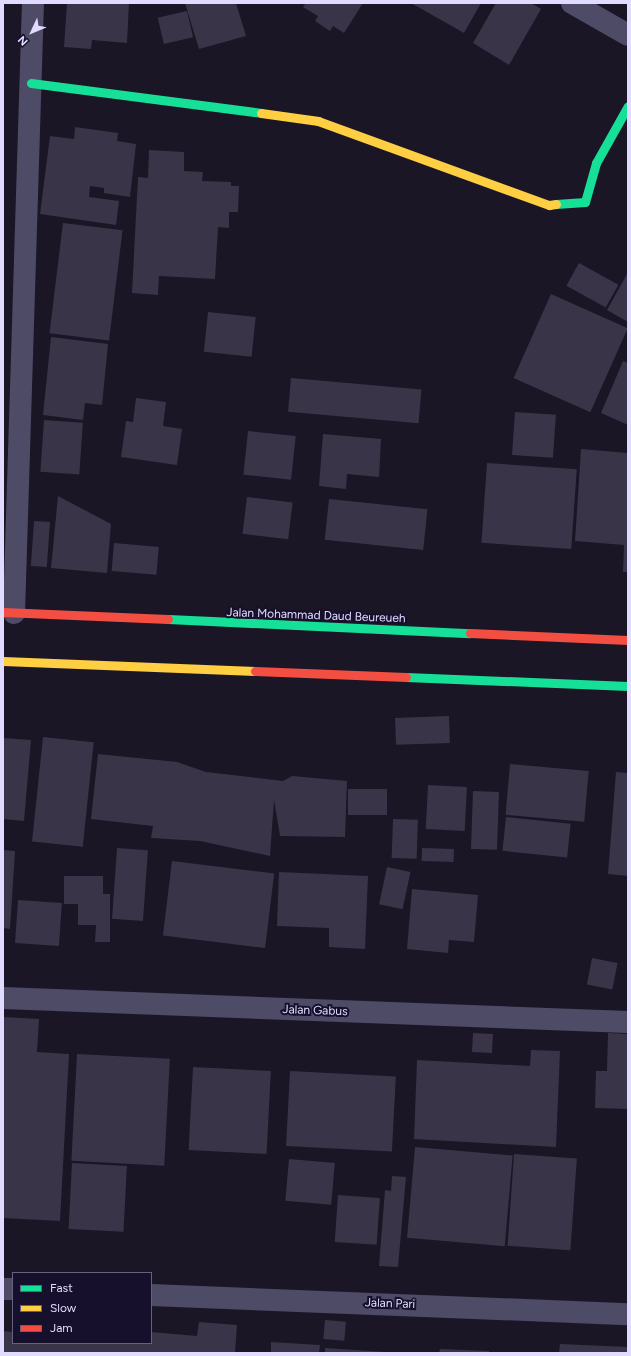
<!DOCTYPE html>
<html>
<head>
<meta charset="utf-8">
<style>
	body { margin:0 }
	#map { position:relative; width:631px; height:1356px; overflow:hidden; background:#1a1626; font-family:Figtree,sans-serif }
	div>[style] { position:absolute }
	.building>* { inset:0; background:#393447; transform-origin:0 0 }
	.street>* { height:22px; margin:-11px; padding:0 11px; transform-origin:11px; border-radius:11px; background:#4e4b67 }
	.fast>* { height:9px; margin:-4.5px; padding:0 4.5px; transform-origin:4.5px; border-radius:4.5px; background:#16e098 }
	.slow>* { height:9px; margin:-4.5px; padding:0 4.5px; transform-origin:4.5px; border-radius:4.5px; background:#ffcf43 }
	.jam>* { height:9px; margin:-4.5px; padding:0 4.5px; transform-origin:4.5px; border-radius:4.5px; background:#f24e42 }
	span { translate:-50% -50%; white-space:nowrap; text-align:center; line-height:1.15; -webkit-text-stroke:4px #16102c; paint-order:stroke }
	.street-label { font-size:12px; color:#e1dbff }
	.frame { position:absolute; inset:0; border:4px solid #e1dbff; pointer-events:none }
	.legend { position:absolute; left:12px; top:1272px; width:140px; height:72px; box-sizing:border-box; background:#16102c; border:1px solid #676180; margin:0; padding:5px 7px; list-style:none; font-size:12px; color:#e1dbff }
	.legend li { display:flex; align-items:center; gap:8px; height:20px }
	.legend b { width:20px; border:1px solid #676180 }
	.north { position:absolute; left:12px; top:12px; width:40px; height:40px; -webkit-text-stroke:3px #16102c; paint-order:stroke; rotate:226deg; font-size:11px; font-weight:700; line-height:16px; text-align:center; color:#e1dbff }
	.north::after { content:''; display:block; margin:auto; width:14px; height:18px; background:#e1dbff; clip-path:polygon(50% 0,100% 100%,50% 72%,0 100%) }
</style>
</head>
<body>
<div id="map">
	<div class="building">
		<i style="clip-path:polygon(67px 3px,129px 3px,127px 43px,92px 40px,91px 49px,64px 47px)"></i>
		<i style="clip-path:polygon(185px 3px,236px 3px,246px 36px,199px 49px)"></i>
		<i style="clip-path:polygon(306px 3px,363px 3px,344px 33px,333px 26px,330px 31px,315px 21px,318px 16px,303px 7px)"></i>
		<i style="clip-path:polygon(411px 3px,481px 3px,464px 33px)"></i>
		<i style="clip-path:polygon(496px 3px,531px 3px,541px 9px,509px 65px,473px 43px)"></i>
		<i style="left:187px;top:11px;width:27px;height:30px;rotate:77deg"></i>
		<i style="clip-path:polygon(75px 127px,118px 133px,117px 141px,136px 144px,130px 197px,104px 193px,104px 188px,90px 186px,89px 197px,119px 201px,116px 225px,40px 214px,50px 136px,74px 139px)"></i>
		<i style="clip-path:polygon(149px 150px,184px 152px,184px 171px,203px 172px,202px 181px,231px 182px,231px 186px,239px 186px,238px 212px,229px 212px,229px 228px,218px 227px,215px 279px,159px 276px,158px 295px,132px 293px,138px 177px,148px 178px)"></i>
		<i style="left:63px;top:223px;width:60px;height:111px;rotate:7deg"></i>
		<i style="left:579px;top:263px;width:45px;height:26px;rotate:29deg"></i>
		<i style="clip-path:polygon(627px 274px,628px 275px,628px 322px,607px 310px)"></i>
		<i style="left:551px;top:294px;width:84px;height:92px;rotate:24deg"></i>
		<i style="left:208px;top:312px;width:48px;height:40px;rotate:6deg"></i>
		<i style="clip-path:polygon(51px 337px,108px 344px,102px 405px,85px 403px,83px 420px,43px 415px)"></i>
		<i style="clip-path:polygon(623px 361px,628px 363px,628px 425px,601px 413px)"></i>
		<i style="left:291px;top:378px;width:131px;height:34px;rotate:5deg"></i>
		<i style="clip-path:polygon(136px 398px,166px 402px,163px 426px,182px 429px,177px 465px,121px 457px,126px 421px,133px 422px)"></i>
		<i style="left:515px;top:412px;width:41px;height:43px;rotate:4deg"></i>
		<i style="left:44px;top:420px;width:39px;height:52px;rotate:4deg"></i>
		<i style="left:248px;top:431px;width:48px;height:44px;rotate:6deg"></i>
		<i style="clip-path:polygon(323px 434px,381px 439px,379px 477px,347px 474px,346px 489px,319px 486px)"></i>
		<i style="clip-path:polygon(581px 449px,628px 453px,628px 572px,623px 572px,624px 545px,575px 541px)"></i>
		<i style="left:487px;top:463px;width:90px;height:80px;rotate:4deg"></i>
		<i style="clip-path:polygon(58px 496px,111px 524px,107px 573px,51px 568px)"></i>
		<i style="left:247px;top:497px;width:46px;height:37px;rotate:7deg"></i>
		<i style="left:329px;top:499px;width:99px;height:41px;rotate:6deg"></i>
		<i style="left:34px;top:521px;width:16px;height:45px;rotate:4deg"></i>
		<i style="left:114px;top:543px;width:45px;height:28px;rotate:5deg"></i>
		<i style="left:449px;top:716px;width:27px;height:54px;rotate:88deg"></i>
		<i style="left:43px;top:737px;width:51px;height:105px;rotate:6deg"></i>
		<i style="clip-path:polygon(3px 738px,31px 740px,24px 821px,3px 819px)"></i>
		<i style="clip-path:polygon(98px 754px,177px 762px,206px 772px,283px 781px,292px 776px,347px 781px,345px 837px,280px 836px,274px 800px,270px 856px,200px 841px,151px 838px,153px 826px,91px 819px)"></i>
		<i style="left:510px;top:764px;width:79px;height:51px;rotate:5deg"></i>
		<i style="clip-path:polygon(616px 772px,628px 773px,628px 876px,608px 874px)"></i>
		<i style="left:428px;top:785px;width:39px;height:44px;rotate:3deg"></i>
		<i style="left:348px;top:789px;width:39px;height:26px"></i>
		<i style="left:473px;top:791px;width:26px;height:58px;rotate:2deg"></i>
		<i style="left:506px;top:817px;width:65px;height:34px;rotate:6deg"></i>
		<i style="left:393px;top:819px;width:25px;height:39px;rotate:2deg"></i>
		<i style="left:117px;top:848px;width:31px;height:71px;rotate:4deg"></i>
		<i style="left:422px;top:848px;width:32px;height:13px;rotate:2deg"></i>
		<i style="clip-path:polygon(3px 850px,15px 851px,10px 929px,3px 928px)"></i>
		<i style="left:172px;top:861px;width:103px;height:75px;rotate:7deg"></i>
		<i style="left:387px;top:867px;width:24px;height:38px;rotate:12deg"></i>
		<i style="clip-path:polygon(279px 872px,368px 876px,365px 949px,329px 947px,329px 928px,277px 926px)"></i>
		<i style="clip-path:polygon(64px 876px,103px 876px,103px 894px,110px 894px,110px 942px,95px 942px,96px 925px,78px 925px,78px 904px,64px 904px)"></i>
		<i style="clip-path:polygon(412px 889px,478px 895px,474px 942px,449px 940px,448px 953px,407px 949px)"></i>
		<i style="left:18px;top:900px;width:44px;height:43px;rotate:4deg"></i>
		<i style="left:592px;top:958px;width:26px;height:27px;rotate:11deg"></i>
		<i style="clip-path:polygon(3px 1017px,39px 1019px,37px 1052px,69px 1054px,60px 1221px,3px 1218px)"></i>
		<i style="left:473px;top:1033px;width:20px;height:19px;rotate:3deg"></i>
		<i style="clip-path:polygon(608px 1033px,628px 1034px,628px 1109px,595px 1108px,596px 1071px,607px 1071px)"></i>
		<i style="clip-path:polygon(531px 1050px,560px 1051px,556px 1147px,414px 1139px,417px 1060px,530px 1066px)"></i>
		<i style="left:77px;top:1054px;width:93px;height:107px;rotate:3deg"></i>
		<i style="left:193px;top:1067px;width:78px;height:83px;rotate:3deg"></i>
		<i style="left:290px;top:1071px;width:106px;height:75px;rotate:3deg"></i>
		<i style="left:415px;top:1147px;width:98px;height:91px;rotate:5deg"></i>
		<i style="left:514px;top:1154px;width:63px;height:92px;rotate:4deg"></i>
		<i style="left:289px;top:1159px;width:46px;height:42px;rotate:5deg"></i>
		<i style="left:72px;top:1163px;width:55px;height:66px;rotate:3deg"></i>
		<i style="clip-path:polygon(392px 1176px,406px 1177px,398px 1267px,379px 1266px,385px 1190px,391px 1191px)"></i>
		<i style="left:338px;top:1195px;width:42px;height:47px;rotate:4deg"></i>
		<i style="left:325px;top:1320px;width:21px;height:19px;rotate:5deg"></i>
		<i style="clip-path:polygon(199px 1322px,237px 1325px,235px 1353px,3px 1353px,3px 1331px,13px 1332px,13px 1343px,150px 1344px,151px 1332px,197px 1336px)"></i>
		<i style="clip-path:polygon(271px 1342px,320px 1345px,319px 1353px,271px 1353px)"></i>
		<i style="clip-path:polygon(560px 1344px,628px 1347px,628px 1353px,559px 1353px)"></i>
		<i style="clip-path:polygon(325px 1348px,385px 1352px,385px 1353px,325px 1353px)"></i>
		<i style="clip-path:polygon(440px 1349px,489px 1351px,489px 1353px,439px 1353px)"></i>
	</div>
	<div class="street">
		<i style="left:572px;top:3px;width:64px;rotate:29.7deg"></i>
		<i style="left:14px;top:613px;width:610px;rotate:-88.22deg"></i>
		<i style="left:3px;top:998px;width:625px;rotate:2.2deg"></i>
		<i style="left:3px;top:1289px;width:10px"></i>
		<i style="left:151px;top:1295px;width:477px;rotate:2.3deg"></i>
	</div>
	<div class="fast">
		<i style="left:31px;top:83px;width:232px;rotate:7.4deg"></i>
		<i style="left:556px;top:204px;width:29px;rotate:-4deg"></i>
		<i style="left:585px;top:202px;width:41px;rotate:-74.2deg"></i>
		<i style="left:596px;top:163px;width:65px;rotate:-60.7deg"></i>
		<i style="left:168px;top:619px;width:302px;rotate:2.7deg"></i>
		<i style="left:406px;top:677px;width:222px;rotate:2.3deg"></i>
	</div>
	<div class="slow">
		<i style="left:261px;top:113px;width:58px;rotate:8deg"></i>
		<i style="left:318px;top:121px;width:246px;rotate:20deg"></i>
		<i style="left:549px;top:205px;width:7px;rotate:-8deg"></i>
		<i style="left:3px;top:661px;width:252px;rotate:2.3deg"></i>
	</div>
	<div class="jam">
		<i style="left:3px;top:612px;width:165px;rotate:2.4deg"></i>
		<i style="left:470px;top:633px;width:158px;rotate:2.5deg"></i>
		<i style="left:255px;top:671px;width:151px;rotate:2.3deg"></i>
	</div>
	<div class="street-label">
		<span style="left:316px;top:616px;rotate:2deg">Jalan Mohammad Daud Beureueh</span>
		<span style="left:315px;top:1011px;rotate:2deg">Jalan Gabus</span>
		<span style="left:390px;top:1304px;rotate:2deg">Jalan Pari</span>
	</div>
	<div class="frame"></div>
	<ul class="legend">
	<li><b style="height:5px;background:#16e098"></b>Fast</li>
	<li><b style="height:5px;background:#ffcf43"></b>Slow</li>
	<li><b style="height:5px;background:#f24e42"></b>Jam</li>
	</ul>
	<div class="north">N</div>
</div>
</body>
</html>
